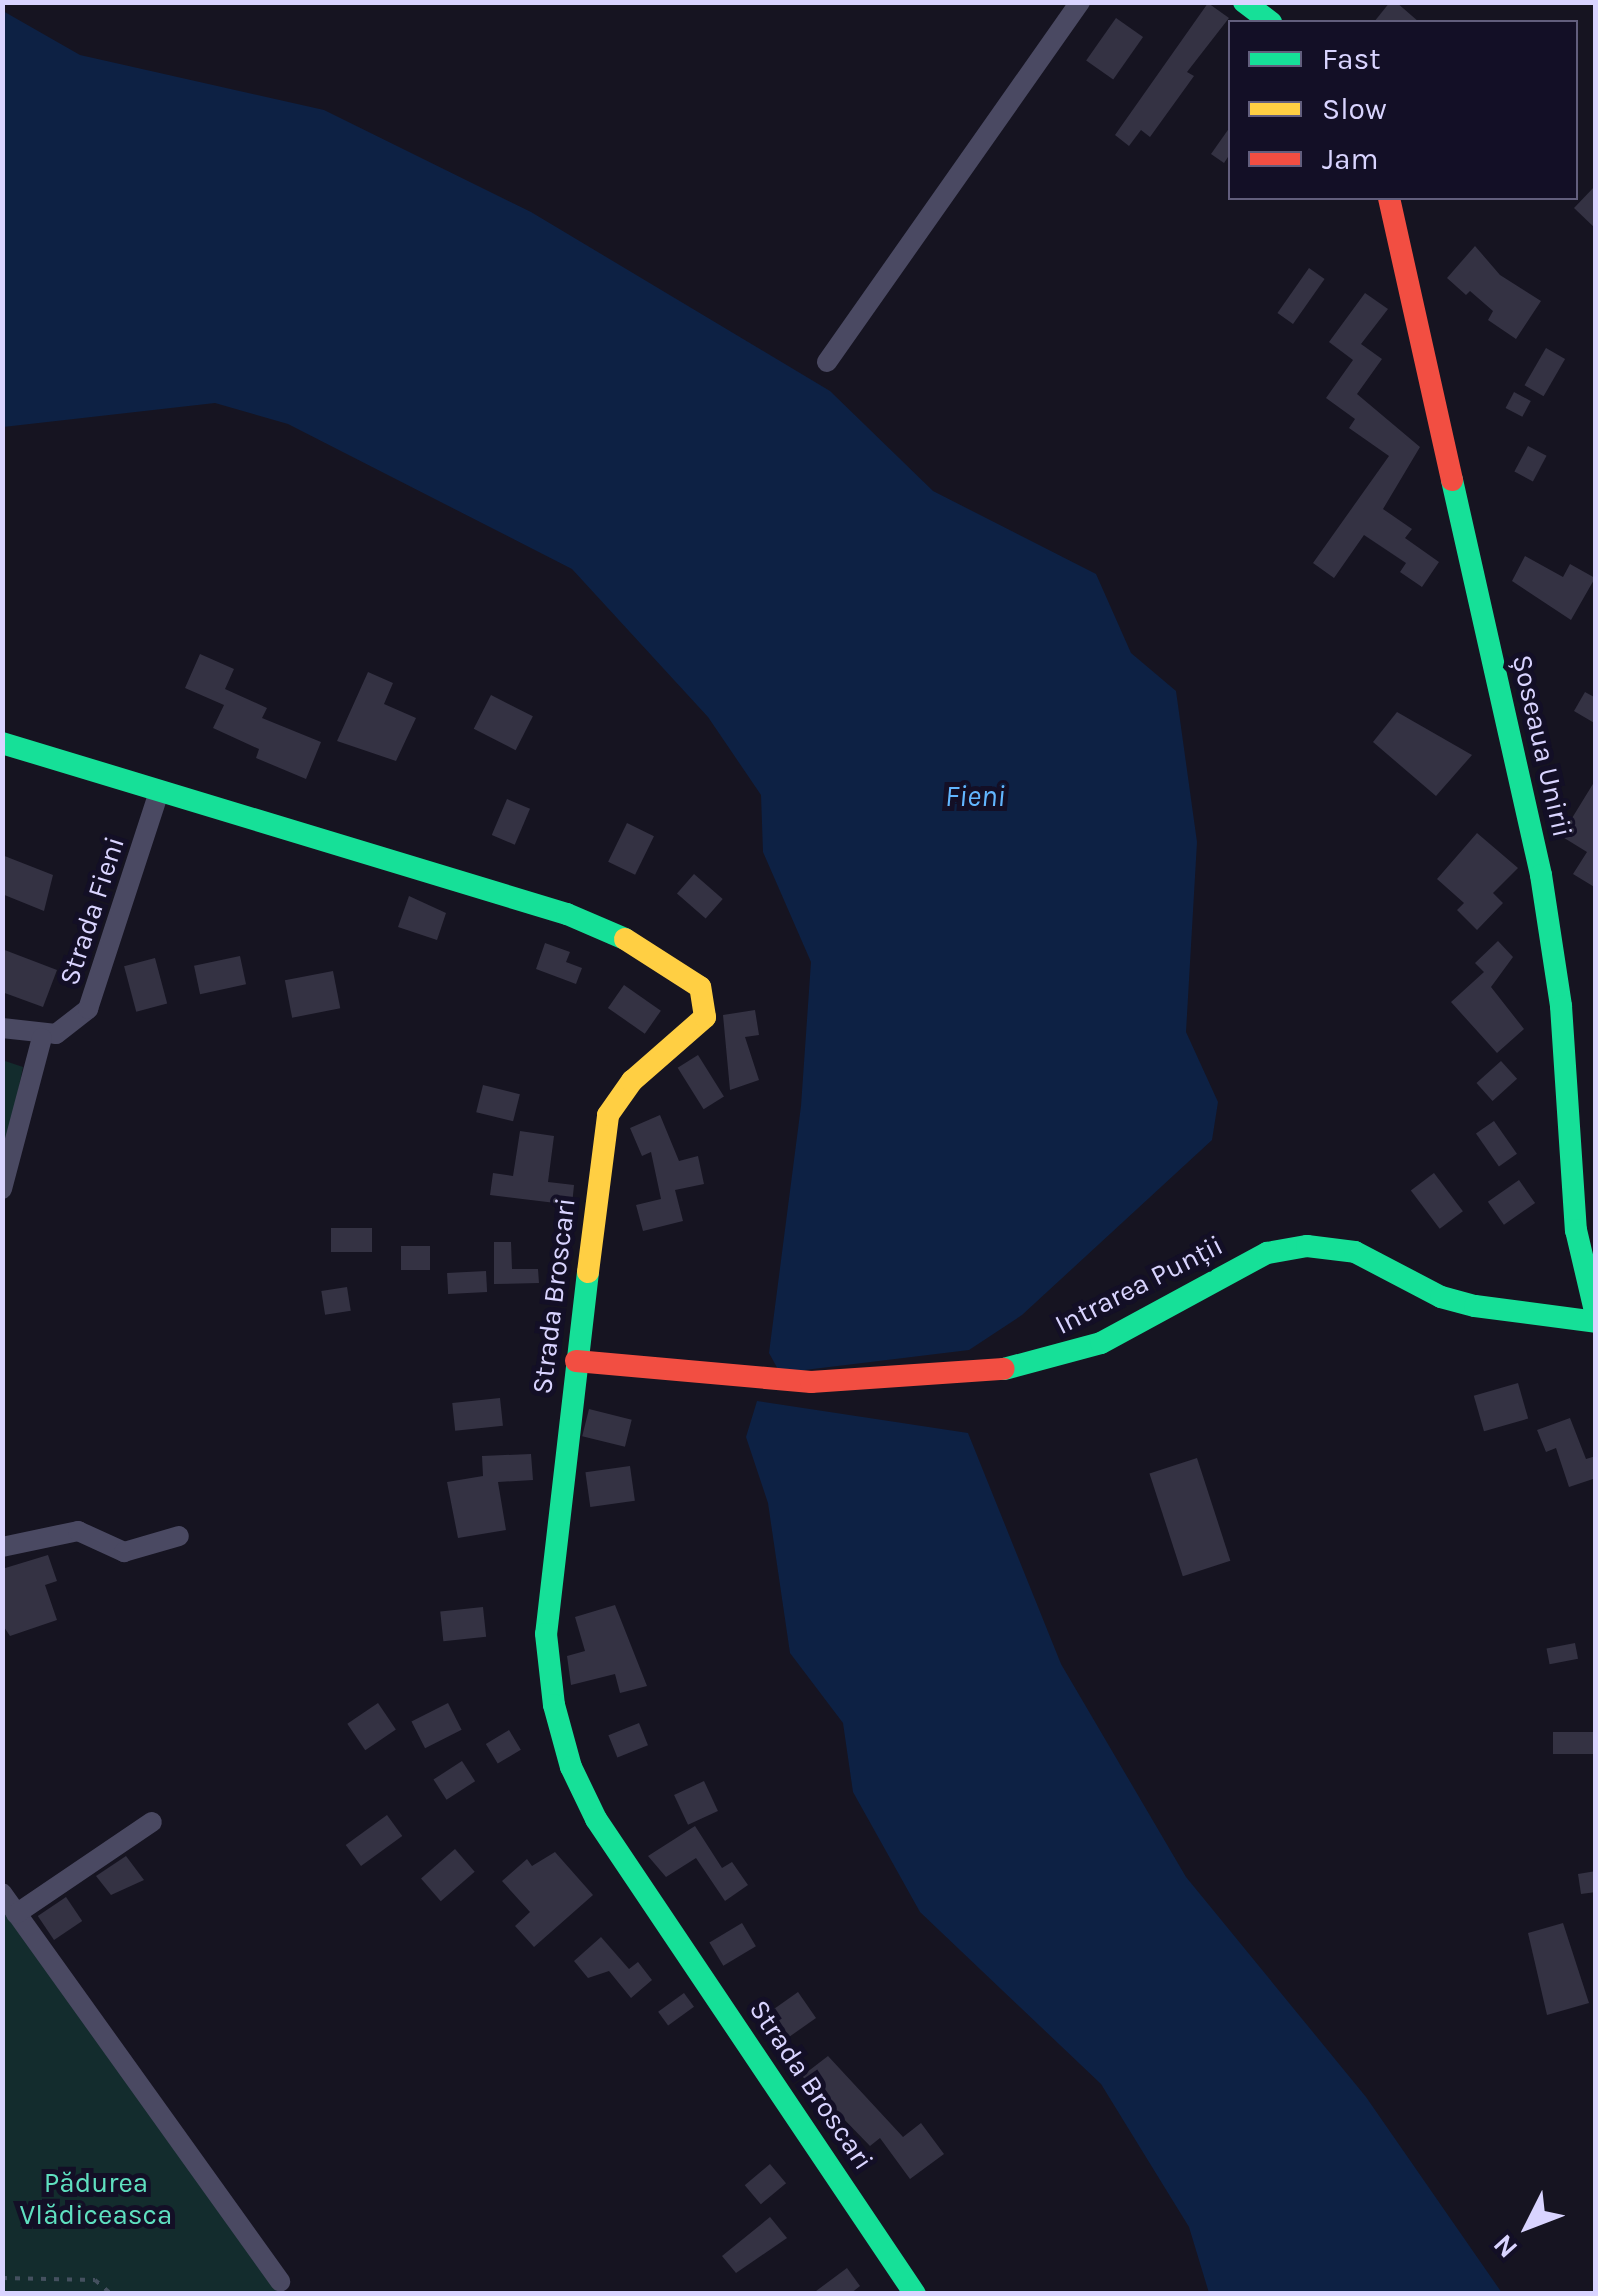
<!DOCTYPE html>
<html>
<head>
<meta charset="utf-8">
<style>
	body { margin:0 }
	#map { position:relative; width:1598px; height:2296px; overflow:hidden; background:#161421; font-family:Karla,sans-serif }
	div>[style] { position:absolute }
	.green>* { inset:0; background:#132c2d }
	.water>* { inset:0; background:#0d2144 }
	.building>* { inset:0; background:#343243; transform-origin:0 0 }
	.path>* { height:4px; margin-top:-2px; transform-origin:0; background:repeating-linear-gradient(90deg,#44505f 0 5px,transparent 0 13px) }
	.street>* { height:20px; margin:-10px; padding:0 10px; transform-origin:10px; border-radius:10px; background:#4a4962 }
	.fast>* { height:22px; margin:-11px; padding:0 11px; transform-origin:11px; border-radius:11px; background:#16e098 }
	.slow>* { height:22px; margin:-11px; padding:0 11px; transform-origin:11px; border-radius:11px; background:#ffcf43 }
	.jam>* { height:22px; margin:-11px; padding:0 11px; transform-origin:11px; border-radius:11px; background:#f24e42 }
	span { translate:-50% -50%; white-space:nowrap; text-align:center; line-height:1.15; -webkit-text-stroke:10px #130f26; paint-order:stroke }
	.street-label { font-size:28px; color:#d9d4ff }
	.park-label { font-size:28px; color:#5fe0c0 }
	.water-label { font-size:30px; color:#62b6ff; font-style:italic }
	.frame { position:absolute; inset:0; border:5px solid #d9d4ff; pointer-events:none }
	.legend { position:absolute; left:1228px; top:20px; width:350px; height:180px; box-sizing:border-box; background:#130f26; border:2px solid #625e7d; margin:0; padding:12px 18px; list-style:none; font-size:30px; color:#d9d4ff }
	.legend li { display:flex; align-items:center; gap:20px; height:50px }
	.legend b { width:50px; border:2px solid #625e7d }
	.north { position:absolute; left:1478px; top:2176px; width:100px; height:100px; -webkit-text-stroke:8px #130f26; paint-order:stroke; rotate:228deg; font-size:28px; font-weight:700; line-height:40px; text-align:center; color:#d9d4ff }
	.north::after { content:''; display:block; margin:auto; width:35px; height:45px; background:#d9d4ff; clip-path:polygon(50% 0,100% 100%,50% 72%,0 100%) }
</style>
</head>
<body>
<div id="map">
	<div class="green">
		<i style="clip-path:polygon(2px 1060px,23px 1067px,3px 1165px)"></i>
		<i style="clip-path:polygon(2px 1905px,21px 1935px,280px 2293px,3px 2293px)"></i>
	</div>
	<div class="water">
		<i style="clip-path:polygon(3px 11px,80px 55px,324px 110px,531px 212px,830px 391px,933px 491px,1096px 574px,1131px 653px,1176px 691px,1197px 842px,1186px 1032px,1218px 1102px,1212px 1140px,1022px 1315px,969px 1350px,780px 1373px,769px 1353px,801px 1106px,811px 962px,763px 852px,761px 795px,708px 717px,572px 569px,288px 424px,215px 403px,3px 427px)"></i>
		<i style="clip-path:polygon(757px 1401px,968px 1433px,1061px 1664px,1186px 1877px,1366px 2097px,1502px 2293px,1209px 2293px,1189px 2227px,1101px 2084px,920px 1912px,853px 1792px,843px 1723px,790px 1653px,768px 1503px,746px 1437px)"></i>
	</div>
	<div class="building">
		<i style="clip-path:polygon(1390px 2px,1396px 2px,1419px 22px,1374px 22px)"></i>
		<i style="clip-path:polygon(1208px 3px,1229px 18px,1187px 72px,1194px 76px,1150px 137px,1141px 130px,1129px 146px,1115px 135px)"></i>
		<i style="left:1116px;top:18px;width:33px;height:52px;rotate:35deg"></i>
		<i style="clip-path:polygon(1230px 127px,1230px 154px,1224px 163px,1211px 154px)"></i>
		<i style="clip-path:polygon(1596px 185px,1596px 229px,1574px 208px)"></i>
		<i style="clip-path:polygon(1475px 246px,1500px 275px,1541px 301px,1516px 339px,1488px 320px,1493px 311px,1470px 291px,1466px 295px,1447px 278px)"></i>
		<i style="left:1309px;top:268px;width:19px;height:55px;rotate:35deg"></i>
		<i style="clip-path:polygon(1365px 293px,1388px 309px,1361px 344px,1382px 359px,1357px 394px,1420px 447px,1383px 509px,1412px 529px,1405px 538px,1439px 562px,1422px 587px,1400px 572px,1406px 563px,1364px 535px,1334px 578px,1313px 563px,1389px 456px,1349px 428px,1355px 419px,1326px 398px,1353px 360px,1329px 342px)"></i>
		<i style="left:1546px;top:348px;width:22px;height:43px;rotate:30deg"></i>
		<i style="left:1514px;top:392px;width:19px;height:18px;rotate:28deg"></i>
		<i style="left:1528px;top:446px;width:21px;height:29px;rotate:28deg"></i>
		<i style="clip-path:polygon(1525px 556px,1563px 577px,1570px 564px,1595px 578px,1571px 620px,1512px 581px)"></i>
		<i style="clip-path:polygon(200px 654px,234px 669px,225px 689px,267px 708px,262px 718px,321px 742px,306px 779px,256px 758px,259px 749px,213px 728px,224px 705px,185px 688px)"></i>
		<i style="clip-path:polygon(368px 672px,393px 683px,384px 704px,416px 718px,396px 761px,337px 741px)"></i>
		<i style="clip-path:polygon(1585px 692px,1596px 698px,1596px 724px,1574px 711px)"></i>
		<i style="left:491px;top:695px;width:47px;height:38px;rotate:27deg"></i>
		<i style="clip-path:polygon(1397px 712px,1472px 755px,1436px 796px,1373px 742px)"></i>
		<i style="clip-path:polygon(1596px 779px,1596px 888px,1573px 874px,1587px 852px,1561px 836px)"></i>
		<i style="left:507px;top:799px;width:25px;height:39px;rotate:23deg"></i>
		<i style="left:627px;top:823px;width:30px;height:43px;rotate:26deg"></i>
		<i style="clip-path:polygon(1477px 833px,1518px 868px,1493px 893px,1503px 903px,1477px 930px,1457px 910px,1464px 903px,1437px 879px)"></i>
		<i style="clip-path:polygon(2px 855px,53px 875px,44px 911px,2px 894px)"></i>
		<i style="left:694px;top:874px;width:38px;height:26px;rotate:41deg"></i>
		<i style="clip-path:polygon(409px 896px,446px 913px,437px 940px,398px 927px)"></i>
		<i style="clip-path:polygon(1498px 941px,1513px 957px,1491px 987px,1524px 1029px,1497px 1053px,1451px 1002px,1484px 972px,1475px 963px)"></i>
		<i style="clip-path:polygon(545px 943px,570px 952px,566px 962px,582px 968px,576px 984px,536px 969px)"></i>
		<i style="clip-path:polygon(2px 949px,57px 970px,43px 1007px,2px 992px)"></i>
		<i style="left:240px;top:956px;width:29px;height:47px;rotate:78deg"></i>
		<i style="left:155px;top:958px;width:47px;height:32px;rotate:75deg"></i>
		<i style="left:333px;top:971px;width:38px;height:49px;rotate:79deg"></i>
		<i style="left:624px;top:985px;width:45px;height:28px;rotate:35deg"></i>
		<i style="clip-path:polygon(755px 1010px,759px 1035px,745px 1037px,759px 1080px,730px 1090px,723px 1015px)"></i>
		<i style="left:698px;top:1055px;width:49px;height:24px;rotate:58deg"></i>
		<i style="left:1501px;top:1061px;width:24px;height:33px;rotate:48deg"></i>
		<i style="left:483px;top:1085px;width:38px;height:28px;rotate:14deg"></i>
		<i style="clip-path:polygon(660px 1115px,679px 1161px,698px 1156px,704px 1184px,675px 1190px,683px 1221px,643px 1231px,636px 1205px,661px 1199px,651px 1152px,642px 1156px,630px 1128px)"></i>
		<i style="left:1494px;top:1121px;width:40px;height:22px;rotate:55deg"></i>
		<i style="clip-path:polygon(520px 1131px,554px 1136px,548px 1182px,574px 1185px,572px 1205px,490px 1195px,493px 1173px,513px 1176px)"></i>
		<i style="left:1434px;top:1173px;width:48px;height:29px;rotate:53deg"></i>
		<i style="left:1519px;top:1180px;width:28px;height:38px;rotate:55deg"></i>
		<i style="left:331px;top:1228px;width:41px;height:24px"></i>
		<i style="clip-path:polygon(494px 1242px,511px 1242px,512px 1269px,538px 1269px,539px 1283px,494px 1284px)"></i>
		<i style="left:430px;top:1246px;width:24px;height:29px;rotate:90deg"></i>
		<i style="left:486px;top:1271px;width:21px;height:39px;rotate:87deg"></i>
		<i style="left:347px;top:1287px;width:24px;height:26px;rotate:81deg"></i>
		<i style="left:1518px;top:1383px;width:37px;height:46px;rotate:74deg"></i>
		<i style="left:500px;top:1398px;width:28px;height:48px;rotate:84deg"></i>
		<i style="left:589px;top:1409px;width:44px;height:28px;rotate:14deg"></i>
		<i style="clip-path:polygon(1570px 1418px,1586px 1459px,1596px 1456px,1596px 1478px,1569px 1487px,1556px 1448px,1546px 1452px,1537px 1430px)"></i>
		<i style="clip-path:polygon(531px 1454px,533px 1480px,498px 1482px,506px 1530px,458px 1538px,447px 1482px,483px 1476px,482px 1456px)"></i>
		<i style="left:1197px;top:1458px;width:108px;height:50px;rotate:72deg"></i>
		<i style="left:630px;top:1466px;width:35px;height:45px;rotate:82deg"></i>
		<i style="clip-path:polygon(48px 1555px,57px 1581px,45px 1585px,57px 1620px,10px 1636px,2px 1624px,2px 1569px)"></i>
		<i style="clip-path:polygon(615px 1605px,647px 1686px,620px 1693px,615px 1674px,571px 1685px,567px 1656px,585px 1651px,575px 1617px)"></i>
		<i style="left:483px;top:1607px;width:30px;height:43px;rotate:84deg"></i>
		<i style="left:1575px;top:1643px;width:16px;height:29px;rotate:79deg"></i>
		<i style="left:378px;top:1703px;width:32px;height:37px;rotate:56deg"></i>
		<i style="left:448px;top:1703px;width:30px;height:41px;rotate:63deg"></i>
		<i style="left:639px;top:1723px;width:24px;height:33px;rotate:68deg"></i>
		<i style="left:509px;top:1730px;width:23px;height:27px;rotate:59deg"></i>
		<i style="left:1596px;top:1732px;width:22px;height:43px;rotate:90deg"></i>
		<i style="left:462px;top:1761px;width:24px;height:34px;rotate:57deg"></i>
		<i style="left:704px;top:1781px;width:33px;height:33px;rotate:65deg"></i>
		<i style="left:387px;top:1815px;width:26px;height:51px;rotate:54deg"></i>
		<i style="clip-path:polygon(695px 1826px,722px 1868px,732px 1862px,748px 1885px,725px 1901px,696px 1858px,666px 1877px,648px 1856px)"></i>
		<i style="left:455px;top:1849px;width:30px;height:45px;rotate:49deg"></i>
		<i style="clip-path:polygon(555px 1852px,593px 1895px,534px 1947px,515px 1926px,530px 1912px,502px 1881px,527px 1859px,532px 1866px)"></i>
		<i style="clip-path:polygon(126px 1856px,144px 1880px,111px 1895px,96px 1876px)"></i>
		<i style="clip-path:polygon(1596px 1871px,1596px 1892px,1581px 1894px,1578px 1874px)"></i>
		<i style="left:66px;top:1897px;width:29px;height:34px;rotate:56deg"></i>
		<i style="left:742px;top:1923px;width:27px;height:38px;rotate:59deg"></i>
		<i style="clip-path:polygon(1563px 1923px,1589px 2003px,1547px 2015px,1528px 1933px)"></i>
		<i style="clip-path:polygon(601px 1937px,629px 1969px,638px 1962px,652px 1980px,631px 1998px,609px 1971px,588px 1978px,574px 1961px)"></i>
		<i style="clip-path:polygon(798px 1992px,816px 2018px,789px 2037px,764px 2016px)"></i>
		<i style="left:684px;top:1993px;width:17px;height:32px;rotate:54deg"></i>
		<i style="clip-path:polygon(828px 2056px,903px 2137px,921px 2123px,944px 2154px,910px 2179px,880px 2138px,870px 2146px,802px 2076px)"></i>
		<i style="left:770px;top:2164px;width:25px;height:33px;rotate:50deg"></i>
		<i style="clip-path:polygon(770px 2217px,787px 2238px,736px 2273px,722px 2256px)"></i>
		<i style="clip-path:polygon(847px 2268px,860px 2286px,850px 2294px,812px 2294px)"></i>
	</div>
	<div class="path">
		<i style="left:2px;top:2278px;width:93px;rotate:1.2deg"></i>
		<i style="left:95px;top:2280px;width:21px;rotate:41deg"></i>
	</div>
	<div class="street">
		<i style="left:827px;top:362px;width:440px;rotate:-54.9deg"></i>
		<i style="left:2px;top:1028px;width:54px;rotate:6.3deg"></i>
		<i style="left:56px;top:1034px;width:41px;rotate:-38deg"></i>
		<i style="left:88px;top:1009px;width:225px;rotate:-71.9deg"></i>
		<i style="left:2px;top:1189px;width:156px;rotate:-75.2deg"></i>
		<i style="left:2px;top:1547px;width:78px;rotate:-11.9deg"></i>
		<i style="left:78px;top:1531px;width:51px;rotate:24.5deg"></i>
		<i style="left:124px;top:1552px;width:57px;rotate:-16.2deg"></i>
		<i style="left:2px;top:1893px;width:478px;rotate:54.4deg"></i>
		<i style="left:16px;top:1914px;width:164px;rotate:-34.1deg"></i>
	</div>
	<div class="fast">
		<i style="left:1244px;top:2px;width:34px;rotate:37deg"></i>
		<i style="left:1452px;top:480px;width:405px;rotate:77.3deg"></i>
		<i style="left:1541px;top:875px;width:133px;rotate:81.3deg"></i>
		<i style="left:1561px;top:1006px;width:225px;rotate:86.2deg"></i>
		<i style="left:1576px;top:1230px;width:87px;rotate:76.8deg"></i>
		<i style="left:2px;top:743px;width:590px;rotate:16.84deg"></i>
		<i style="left:567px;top:914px;width:63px;rotate:23.3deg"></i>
		<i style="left:588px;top:1272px;width:364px;rotate:96.6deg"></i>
		<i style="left:546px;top:1634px;width:71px;rotate:83.6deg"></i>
		<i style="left:554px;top:1705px;width:64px;rotate:74.7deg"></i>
		<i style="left:571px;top:1767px;width:58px;rotate:64.3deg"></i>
		<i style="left:596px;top:1819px;width:572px;rotate:56.12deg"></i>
		<i style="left:1004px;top:1369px;width:100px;rotate:-15deg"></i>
		<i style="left:1101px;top:1343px;width:189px;rotate:-28.5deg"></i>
		<i style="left:1267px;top:1253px;width:41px;rotate:-9.9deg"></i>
		<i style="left:1307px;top:1246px;width:48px;rotate:7.1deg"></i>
		<i style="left:1355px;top:1252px;width:97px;rotate:27.6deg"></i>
		<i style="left:1441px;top:1297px;width:35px;rotate:15deg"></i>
		<i style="left:1475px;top:1306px;width:122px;rotate:7.5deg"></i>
	</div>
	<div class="slow">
		<i style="left:588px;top:1272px;width:158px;rotate:-82.7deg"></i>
		<i style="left:608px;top:1115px;width:42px;rotate:-54.8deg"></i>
		<i style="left:632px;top:1081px;width:97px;rotate:-41.2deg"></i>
		<i style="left:705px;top:1017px;width:30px;rotate:-99deg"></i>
		<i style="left:700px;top:987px;width:89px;rotate:-147.4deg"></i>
	</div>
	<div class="jam">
		<i style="left:1389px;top:198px;width:289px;rotate:77.4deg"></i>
		<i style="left:576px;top:1361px;width:236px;rotate:5.1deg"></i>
		<i style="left:811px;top:1382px;width:193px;rotate:-3.9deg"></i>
	</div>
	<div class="street-label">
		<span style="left:1542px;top:746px;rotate:77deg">Șoseaua Unirii</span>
		<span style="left:92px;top:911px;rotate:-72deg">Strada Fieni</span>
		<span style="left:1139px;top:1285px;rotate:-27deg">Intrarea Punții</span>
		<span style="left:554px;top:1296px;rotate:-83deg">Strada Broscari</span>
		<span style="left:811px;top:2085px;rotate:56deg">Strada Broscari</span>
	</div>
	<div class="park-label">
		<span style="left:96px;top:2199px">Pădurea<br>Vlădiceasca</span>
	</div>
	<div class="water-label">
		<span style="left:975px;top:796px">Fieni</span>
	</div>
	<div class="frame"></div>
	<ul class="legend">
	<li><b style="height:12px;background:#16e098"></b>Fast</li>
	<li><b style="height:12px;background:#ffcf43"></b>Slow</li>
	<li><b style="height:12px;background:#f24e42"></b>Jam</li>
	</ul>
	<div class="north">N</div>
</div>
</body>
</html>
